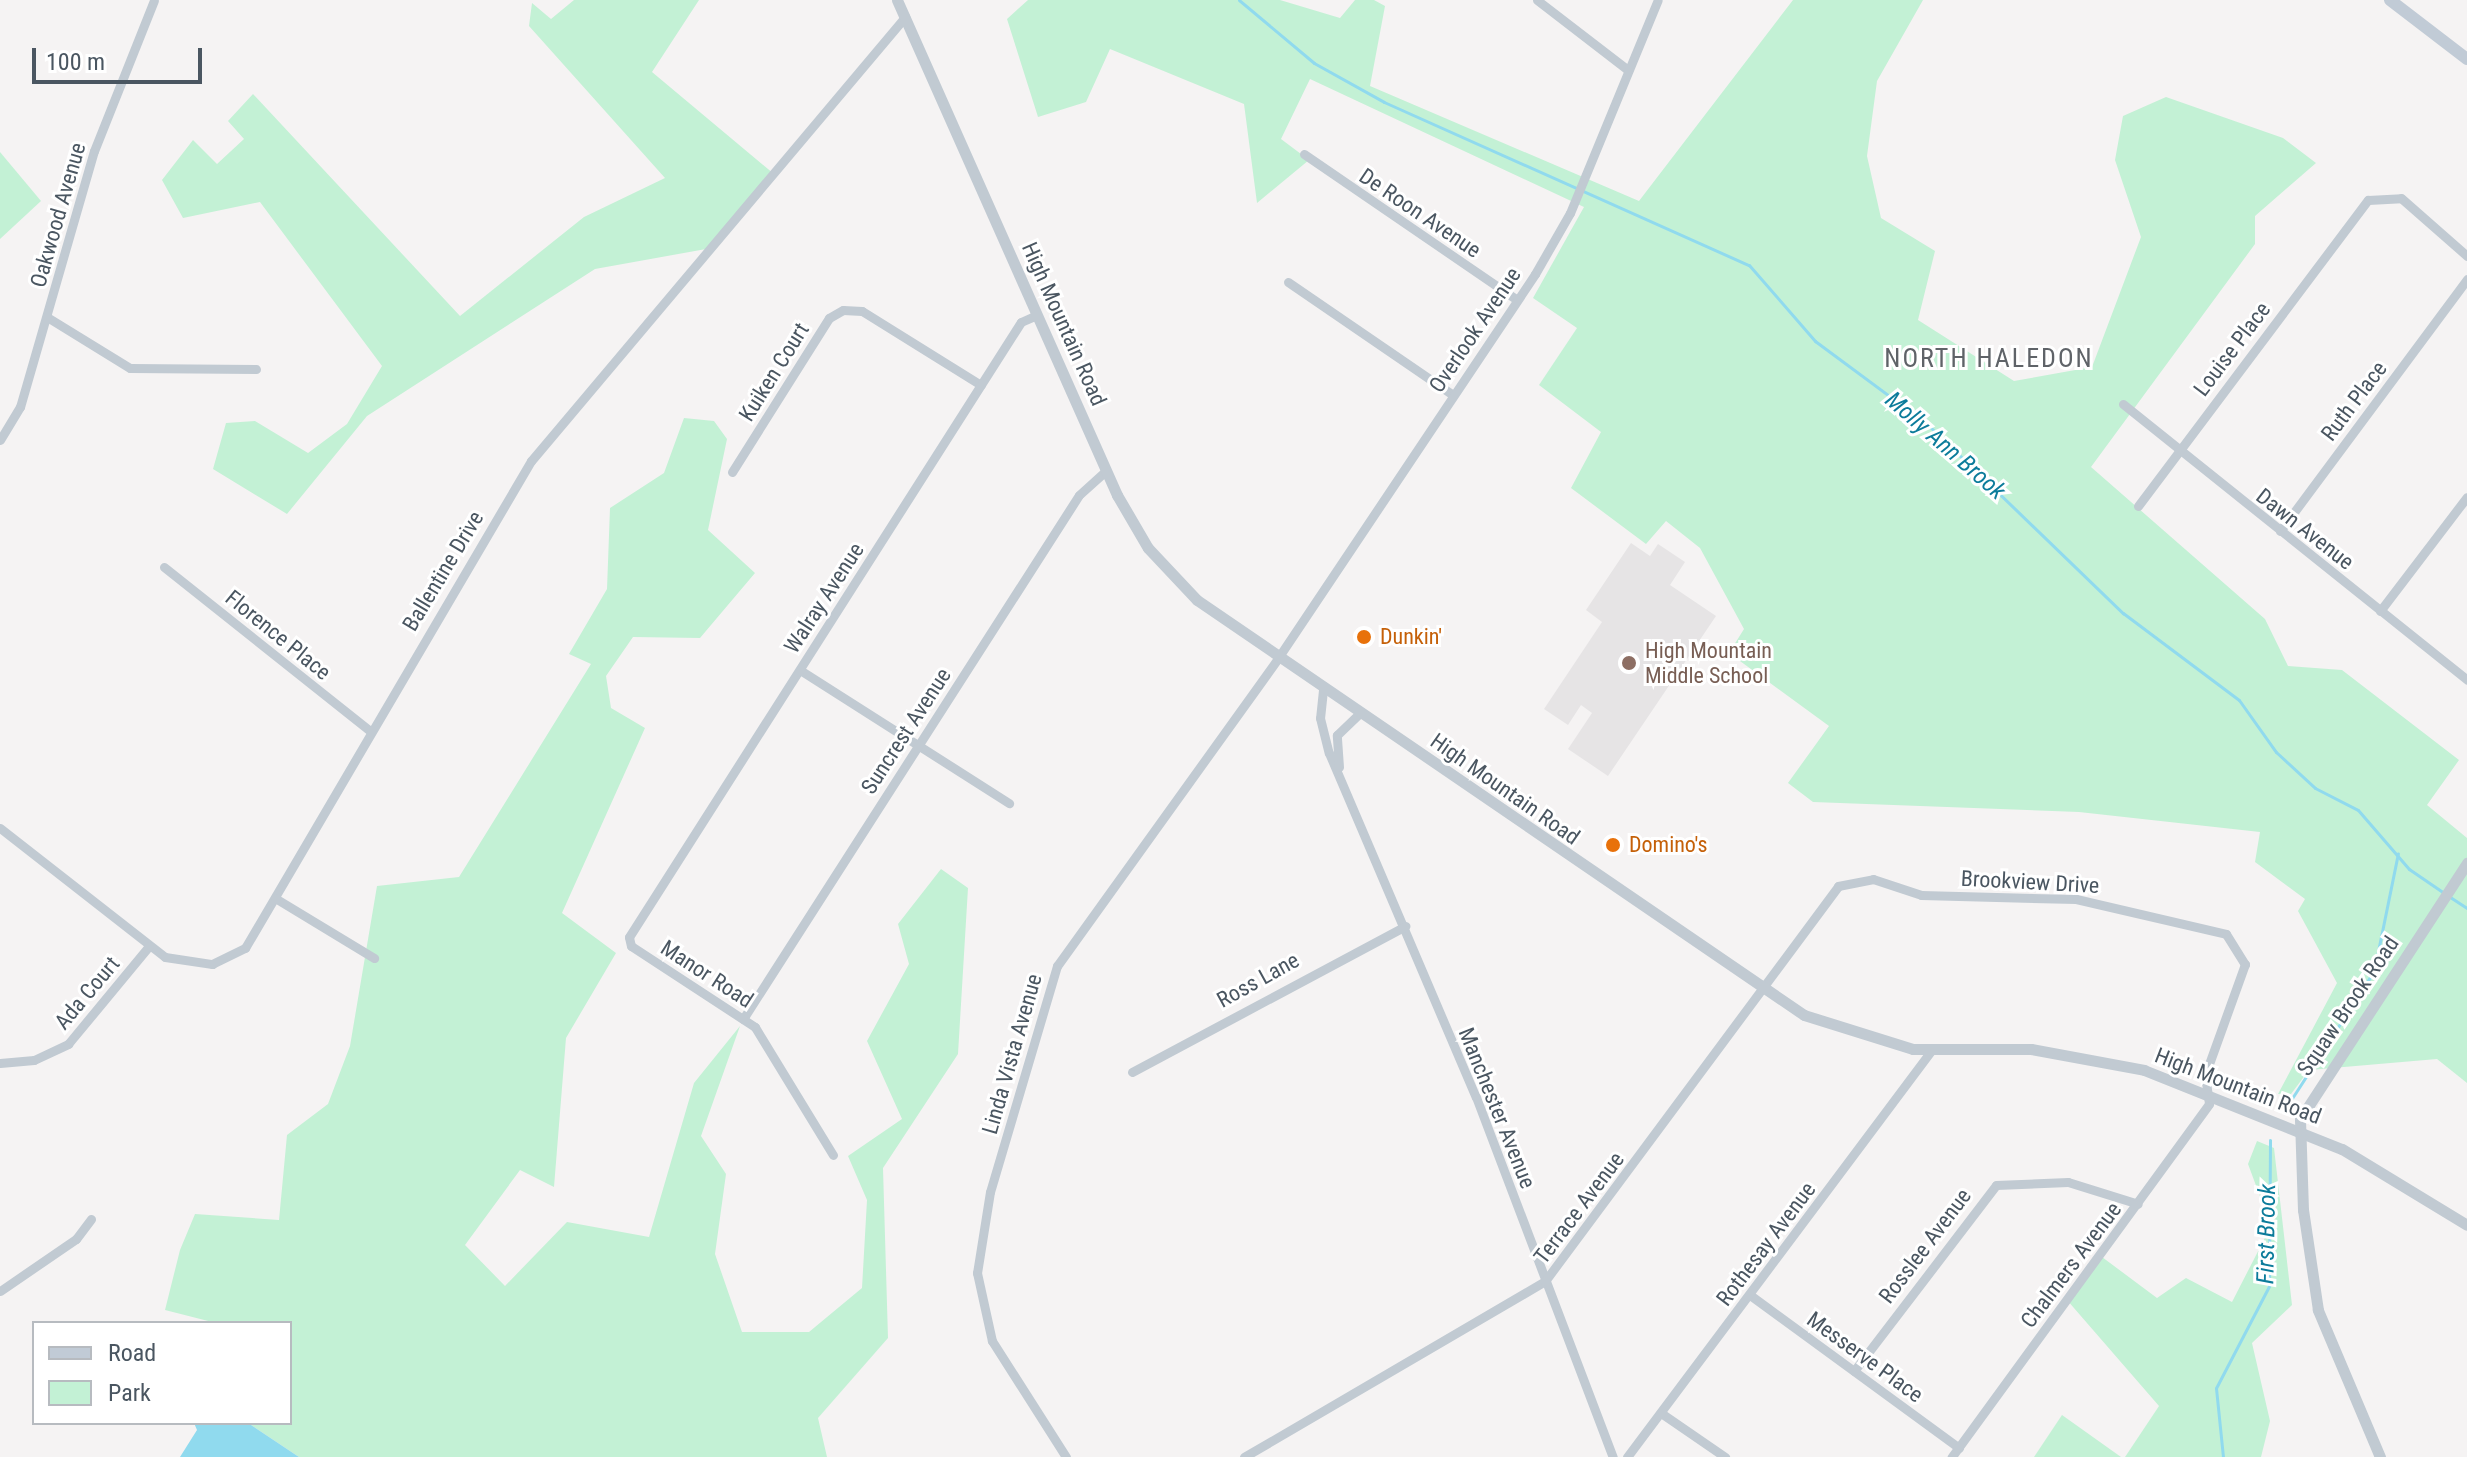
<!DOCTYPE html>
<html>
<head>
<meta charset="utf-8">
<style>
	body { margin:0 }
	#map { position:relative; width:2467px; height:1457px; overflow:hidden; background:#f5f3f3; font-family:"Roboto Condensed",sans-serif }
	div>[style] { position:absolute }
	.education>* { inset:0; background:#e6e4e5 }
	.green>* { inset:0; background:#c3f1d5 }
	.water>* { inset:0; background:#90daee }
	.stream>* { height:3px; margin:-1.5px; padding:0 1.5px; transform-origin:1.5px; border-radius:1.5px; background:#90daee }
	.minor>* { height:9px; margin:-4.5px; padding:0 4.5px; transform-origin:4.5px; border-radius:4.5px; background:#c1cad2 }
	.tertiary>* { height:11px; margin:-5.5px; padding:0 5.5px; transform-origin:5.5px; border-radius:5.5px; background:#c1cad2 }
	.secondary>* { height:12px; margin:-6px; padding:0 6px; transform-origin:6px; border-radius:6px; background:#c1cbd6 }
	.dots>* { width:22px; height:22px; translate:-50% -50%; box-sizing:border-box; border:4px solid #fff; border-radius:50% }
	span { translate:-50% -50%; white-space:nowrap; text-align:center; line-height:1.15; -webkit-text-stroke:6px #fff; paint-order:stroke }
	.street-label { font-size:22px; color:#4a5661 }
	.food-label { font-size:22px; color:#c56008 }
	.left { translate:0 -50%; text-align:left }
	.education-label { font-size:22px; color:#785e54 }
	.water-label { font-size:24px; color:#0c7c9b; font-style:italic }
	.quarter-label { font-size:26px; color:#5f6368; letter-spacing:2px }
	.legend { position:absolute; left:32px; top:1321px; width:260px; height:104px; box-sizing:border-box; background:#fff; border:2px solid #b7bbc0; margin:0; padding:10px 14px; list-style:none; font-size:24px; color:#4a5661 }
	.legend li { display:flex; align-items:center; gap:16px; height:40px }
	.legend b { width:40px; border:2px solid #b7bbc0 }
	.scale { position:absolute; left:32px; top:48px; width:170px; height:36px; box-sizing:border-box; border:4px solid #4a5661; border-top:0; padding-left:10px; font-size:24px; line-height:28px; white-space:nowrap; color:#4a5661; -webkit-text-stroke:6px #fff; paint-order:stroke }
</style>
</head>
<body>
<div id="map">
	<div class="education">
		<i style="clip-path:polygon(1631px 543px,1650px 556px,1658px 544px,1685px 562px,1670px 585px,1716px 616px,1608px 776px,1568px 749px,1592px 713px,1581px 705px,1568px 725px,1544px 709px,1602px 622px,1586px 610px)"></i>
	</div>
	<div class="green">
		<i style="clip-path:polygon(574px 0,699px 0,652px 72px,774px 174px,706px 249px,595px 269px,367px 416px,287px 514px,213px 469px,226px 423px,255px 421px,308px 453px,347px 424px,382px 366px,260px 202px,183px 218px,162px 180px,193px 140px,217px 164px,244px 139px,228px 121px,253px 94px,460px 316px,584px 217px,665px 178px,529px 26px,532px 3px,551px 19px)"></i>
		<i style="clip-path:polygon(1028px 0,1280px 0,1340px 18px,1355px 0,1374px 0,1385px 6px,1370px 86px,1639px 201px,1793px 0,1923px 0,1877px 81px,1867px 156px,1881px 218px,1935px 251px,1918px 320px,2014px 381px,2092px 367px,2141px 237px,2115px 160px,2123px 116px,2166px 97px,2283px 138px,2316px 163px,2255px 216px,2255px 244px,2091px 467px,2265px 619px,2288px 666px,2342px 670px,2459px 760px,2427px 805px,2467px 838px,2467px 1083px,2437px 1059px,2309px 1070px,2291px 1094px,2278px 1094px,2337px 983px,2298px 911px,2305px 899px,2255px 862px,2260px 832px,2079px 812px,1813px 802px,1788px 783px,1829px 726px,1729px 653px,1744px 629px,1700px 548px,1666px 521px,1646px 544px,1571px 488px,1601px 432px,1539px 385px,1577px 328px,1533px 298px,1584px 207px,1310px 79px,1281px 139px,1309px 160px,1257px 203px,1244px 104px,1110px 49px,1086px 102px,1038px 117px,1007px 19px)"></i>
		<i style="clip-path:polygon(0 152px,41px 201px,0 239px)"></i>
		<i style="clip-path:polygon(684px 418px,714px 421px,727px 439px,708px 530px,755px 573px,700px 638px,633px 637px,606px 676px,611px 708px,645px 728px,562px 913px,616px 953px,566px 1038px,554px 1187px,520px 1170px,465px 1245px,505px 1286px,567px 1222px,649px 1237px,694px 1083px,740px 1026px,701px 1136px,726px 1174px,715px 1254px,742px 1332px,809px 1332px,862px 1288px,867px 1200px,848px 1156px,902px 1119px,867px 1041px,909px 964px,898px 924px,941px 869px,968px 888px,958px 1054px,883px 1168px,888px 1338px,818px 1418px,827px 1457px,299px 1457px,248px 1423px,290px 1423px,290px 1323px,216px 1323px,165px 1310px,180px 1250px,195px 1214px,279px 1220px,287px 1135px,328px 1104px,350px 1046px,377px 886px,459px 877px,591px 664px,569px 654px,607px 589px,610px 508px,664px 473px)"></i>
		<i style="clip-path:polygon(2257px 1141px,2274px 1148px,2292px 1305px,2252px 1343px,2270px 1421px,2261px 1457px,2125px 1457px,2159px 1406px,2067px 1300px,2102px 1257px,2157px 1298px,2186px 1278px,2232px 1302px,2271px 1226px,2248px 1164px)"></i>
		<i style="clip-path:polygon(2062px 1415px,2121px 1457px,2034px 1457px)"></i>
	</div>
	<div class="water">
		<i style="clip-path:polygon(194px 1423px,248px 1423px,299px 1457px,180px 1457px,197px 1430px)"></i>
	</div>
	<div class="stream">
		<i style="left:1239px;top:0;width:98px;rotate:40deg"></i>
		<i style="left:1314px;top:63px;width:80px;rotate:29.1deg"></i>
		<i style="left:1384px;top:102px;width:400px;rotate:24.1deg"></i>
		<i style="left:1749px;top:265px;width:101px;rotate:49deg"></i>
		<i style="left:1815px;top:341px;width:138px;rotate:36.5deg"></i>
		<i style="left:1926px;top:423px;width:274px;rotate:44deg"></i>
		<i style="left:2123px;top:613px;width:145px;rotate:36.9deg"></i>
		<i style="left:2239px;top:700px;width:64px;rotate:54.6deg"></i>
		<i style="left:2276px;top:752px;width:53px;rotate:42.7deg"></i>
		<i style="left:2315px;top:788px;width:48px;rotate:27.1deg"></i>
		<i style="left:2358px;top:810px;width:78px;rotate:49.2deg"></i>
		<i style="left:2409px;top:869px;width:42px;rotate:34.4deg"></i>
		<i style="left:2450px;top:897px;width:20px;rotate:33deg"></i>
		<i style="left:2287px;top:1106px;width:161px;rotate:-57.2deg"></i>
		<i style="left:2374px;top:971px;width:120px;rotate:-78.5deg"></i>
		<i style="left:2223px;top:1457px;width:69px;rotate:-95.8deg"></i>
		<i style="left:2216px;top:1388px;width:115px;rotate:-62.5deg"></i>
		<i style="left:2269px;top:1286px;width:146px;rotate:-89.6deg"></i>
	</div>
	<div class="minor">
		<i style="left:1537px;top:0;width:115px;rotate:37.6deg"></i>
		<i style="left:1304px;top:154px;width:258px;rotate:34.4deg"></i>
		<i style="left:1288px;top:282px;width:200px;rotate:34.4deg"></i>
		<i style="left:47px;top:317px;width:97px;rotate:31.6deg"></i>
		<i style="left:130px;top:368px;width:126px;rotate:0.5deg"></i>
		<i style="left:2123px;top:404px;width:441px;rotate:38.7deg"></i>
		<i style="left:0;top:440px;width:39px;rotate:-59deg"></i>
		<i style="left:20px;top:407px;width:266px;rotate:-73.9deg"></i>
		<i style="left:94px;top:151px;width:162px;rotate:-68.3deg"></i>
		<i style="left:732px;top:472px;width:182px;rotate:-57.8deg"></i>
		<i style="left:829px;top:318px;width:16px;rotate:-30deg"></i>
		<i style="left:843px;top:310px;width:19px;rotate:3deg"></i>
		<i style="left:862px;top:311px;width:140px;rotate:31.9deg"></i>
		<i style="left:2138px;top:506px;width:383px;rotate:-53.1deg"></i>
		<i style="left:2368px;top:200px;width:33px;rotate:-3deg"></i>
		<i style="left:2401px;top:198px;width:88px;rotate:41.3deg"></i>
		<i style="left:2280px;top:531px;width:314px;rotate:-53.4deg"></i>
		<i style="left:164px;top:567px;width:263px;rotate:38.5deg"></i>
		<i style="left:2380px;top:611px;width:143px;rotate:-52.7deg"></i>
		<i style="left:800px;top:670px;width:248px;rotate:32.5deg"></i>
		<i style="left:1323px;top:690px;width:28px;rotate:96deg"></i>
		<i style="left:1320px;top:718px;width:36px;rotate:76deg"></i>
		<i style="left:1329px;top:753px;width:374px;rotate:66.9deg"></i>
		<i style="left:1476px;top:1097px;width:385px;rotate:69.2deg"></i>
		<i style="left:1339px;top:767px;width:32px;rotate:-94deg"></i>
		<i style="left:1337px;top:735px;width:30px;rotate:-44deg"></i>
		<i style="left:0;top:828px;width:209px;rotate:38deg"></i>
		<i style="left:165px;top:957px;width:48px;rotate:8.5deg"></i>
		<i style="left:212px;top:964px;width:37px;rotate:-26deg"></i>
		<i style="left:245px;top:948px;width:565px;rotate:-59.58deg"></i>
		<i style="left:531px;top:461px;width:581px;rotate:-49.89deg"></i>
		<i style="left:275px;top:898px;width:116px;rotate:31.2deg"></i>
		<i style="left:743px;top:1019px;width:622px;rotate:-57.33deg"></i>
		<i style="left:1079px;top:495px;width:36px;rotate:-42deg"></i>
		<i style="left:0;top:1063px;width:34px;rotate:-5deg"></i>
		<i style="left:34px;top:1060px;width:38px;rotate:-25deg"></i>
		<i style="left:68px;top:1044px;width:127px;rotate:-50.4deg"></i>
		<i style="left:1132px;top:1072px;width:310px;rotate:-28.1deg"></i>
		<i style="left:833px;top:1155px;width:150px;rotate:-121.4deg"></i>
		<i style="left:755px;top:1027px;width:148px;rotate:-146.8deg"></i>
		<i style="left:631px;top:946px;width:9px;rotate:-103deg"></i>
		<i style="left:629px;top:937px;width:729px;rotate:-57.49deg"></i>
		<i style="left:1021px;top:322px;width:17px;rotate:-24deg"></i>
		<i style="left:0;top:1291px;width:92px;rotate:-34.4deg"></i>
		<i style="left:76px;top:1239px;width:25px;rotate:-53deg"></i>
		<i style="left:1750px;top:1295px;width:259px;rotate:36.2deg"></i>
		<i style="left:1854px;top:1371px;width:234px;rotate:-52.6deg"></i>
		<i style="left:1996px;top:1185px;width:72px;rotate:-2.4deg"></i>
		<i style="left:2068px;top:1182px;width:73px;rotate:17.4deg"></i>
		<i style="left:1661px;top:1413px;width:78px;rotate:34.5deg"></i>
		<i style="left:1066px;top:1457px;width:138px;rotate:-122.5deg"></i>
		<i style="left:992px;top:1341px;width:70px;rotate:-102.4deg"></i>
		<i style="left:977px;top:1273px;width:82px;rotate:-80.9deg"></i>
		<i style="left:990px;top:1192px;width:236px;rotate:-73.5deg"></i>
		<i style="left:1057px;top:966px;width:379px;rotate:-54.3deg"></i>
		<i style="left:1278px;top:658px;width:462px;rotate:-56.2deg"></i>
		<i style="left:1535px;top:274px;width:70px;rotate:-60.2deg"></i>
		<i style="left:1570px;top:213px;width:230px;rotate:-67.6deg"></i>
		<i style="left:1244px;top:1457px;width:349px;rotate:-30.3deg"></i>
		<i style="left:1545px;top:1281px;width:492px;rotate:-53.4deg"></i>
		<i style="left:1838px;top:886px;width:36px;rotate:-11deg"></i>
		<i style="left:1873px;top:879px;width:51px;rotate:18.4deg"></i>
		<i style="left:1921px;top:895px;width:155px;rotate:1.5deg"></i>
		<i style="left:2076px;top:899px;width:154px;rotate:13.1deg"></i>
		<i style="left:2226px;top:934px;width:36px;rotate:58deg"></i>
		<i style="left:2245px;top:964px;width:118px;rotate:109.8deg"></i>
		<i style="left:2205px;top:1075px;width:29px;rotate:82deg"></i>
		<i style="left:2209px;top:1104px;width:437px;rotate:126.1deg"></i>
		<i style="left:1627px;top:1457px;width:507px;rotate:-53.18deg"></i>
	</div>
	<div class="tertiary">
		<i style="left:897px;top:0;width:542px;rotate:66.04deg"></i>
		<i style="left:1117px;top:495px;width:61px;rotate:59.7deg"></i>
		<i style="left:1148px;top:548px;width:71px;rotate:46.7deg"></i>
		<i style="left:1197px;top:600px;width:735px;rotate:34.36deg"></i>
		<i style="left:1804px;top:1015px;width:114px;rotate:17.3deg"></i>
		<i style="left:1913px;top:1049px;width:118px"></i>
		<i style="left:2031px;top:1049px;width:115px;rotate:10.5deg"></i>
		<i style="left:2144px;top:1070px;width:213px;rotate:21.8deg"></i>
		<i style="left:2342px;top:1149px;width:146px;rotate:31.3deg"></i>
		<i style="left:2380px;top:1457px;width:160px;rotate:-112.9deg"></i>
		<i style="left:2318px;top:1310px;width:101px;rotate:-98.5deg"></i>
		<i style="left:2303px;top:1210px;width:91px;rotate:-91.9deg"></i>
		<i style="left:2300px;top:1119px;width:306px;rotate:-56.9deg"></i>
	</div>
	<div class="secondary">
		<i style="left:2390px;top:0;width:97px;rotate:37.5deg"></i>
	</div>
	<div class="dots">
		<i style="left:1364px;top:637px;background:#e8710a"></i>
		<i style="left:1629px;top:663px;background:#8d6e63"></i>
		<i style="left:1613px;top:845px;background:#e8710a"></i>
	</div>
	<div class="street-label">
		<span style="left:1420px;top:213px;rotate:34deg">De Roon Avenue</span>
		<span style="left:58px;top:215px;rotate:-74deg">Oakwood Avenue</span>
		<span style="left:1064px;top:324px;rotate:66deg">High Mountain Road</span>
		<span style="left:1475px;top:330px;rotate:-56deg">Overlook Avenue</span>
		<span style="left:2232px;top:349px;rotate:-53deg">Louise Place</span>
		<span style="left:774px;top:372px;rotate:-58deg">Kuiken Court</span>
		<span style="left:2354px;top:401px;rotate:-53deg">Ruth Place</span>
		<span style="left:2305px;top:529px;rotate:38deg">Dawn Avenue</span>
		<span style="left:443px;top:571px;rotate:-59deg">Ballentine Drive</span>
		<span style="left:824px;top:598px;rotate:-57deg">Walray Avenue</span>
		<span style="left:278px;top:635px;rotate:39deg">Florence Place</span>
		<span style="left:906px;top:731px;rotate:-57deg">Suncrest Avenue</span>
		<span style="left:1505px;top:789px;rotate:35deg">High Mountain Road</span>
		<span style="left:2030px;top:882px;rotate:3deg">Brookview Drive</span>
		<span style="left:707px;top:974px;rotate:33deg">Manor Road</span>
		<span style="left:1258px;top:980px;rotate:-29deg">Ross Lane</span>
		<span style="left:87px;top:993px;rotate:-50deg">Ada Court</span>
		<span style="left:2348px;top:1006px;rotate:-56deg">Squaw Brook Road</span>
		<span style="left:1012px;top:1054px;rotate:-74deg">Linda Vista Avenue</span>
		<span style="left:2238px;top:1086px;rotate:21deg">High Mountain Road</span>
		<span style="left:1497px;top:1108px;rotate:68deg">Manchester Avenue</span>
		<span style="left:1579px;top:1208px;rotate:-53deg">Terrace Avenue</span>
		<span style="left:1766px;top:1244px;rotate:-53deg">Rothesay Avenue</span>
		<span style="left:1925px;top:1246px;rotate:-53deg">Rosslee Avenue</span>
		<span style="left:2071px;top:1265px;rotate:-53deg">Chalmers Avenue</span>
		<span style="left:1865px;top:1357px;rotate:36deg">Messerve Place</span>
	</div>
	<div class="food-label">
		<span class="left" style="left:1380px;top:637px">Dunkin'</span>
		<span class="left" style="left:1629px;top:845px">Domino's</span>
	</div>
	<div class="education-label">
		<span class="left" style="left:1645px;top:663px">High Mountain<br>Middle School</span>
	</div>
	<div class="water-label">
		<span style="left:1945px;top:446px;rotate:41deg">Molly Ann Brook</span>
		<span style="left:2267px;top:1234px;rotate:-89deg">First Brook</span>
	</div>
	<div class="quarter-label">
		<span style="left:1989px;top:359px">NORTH HALEDON</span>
	</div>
	<ul class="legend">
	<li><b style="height:10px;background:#c1cbd6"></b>Road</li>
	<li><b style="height:22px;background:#c3f1d5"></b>Park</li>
	</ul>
	<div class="scale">100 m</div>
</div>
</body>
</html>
